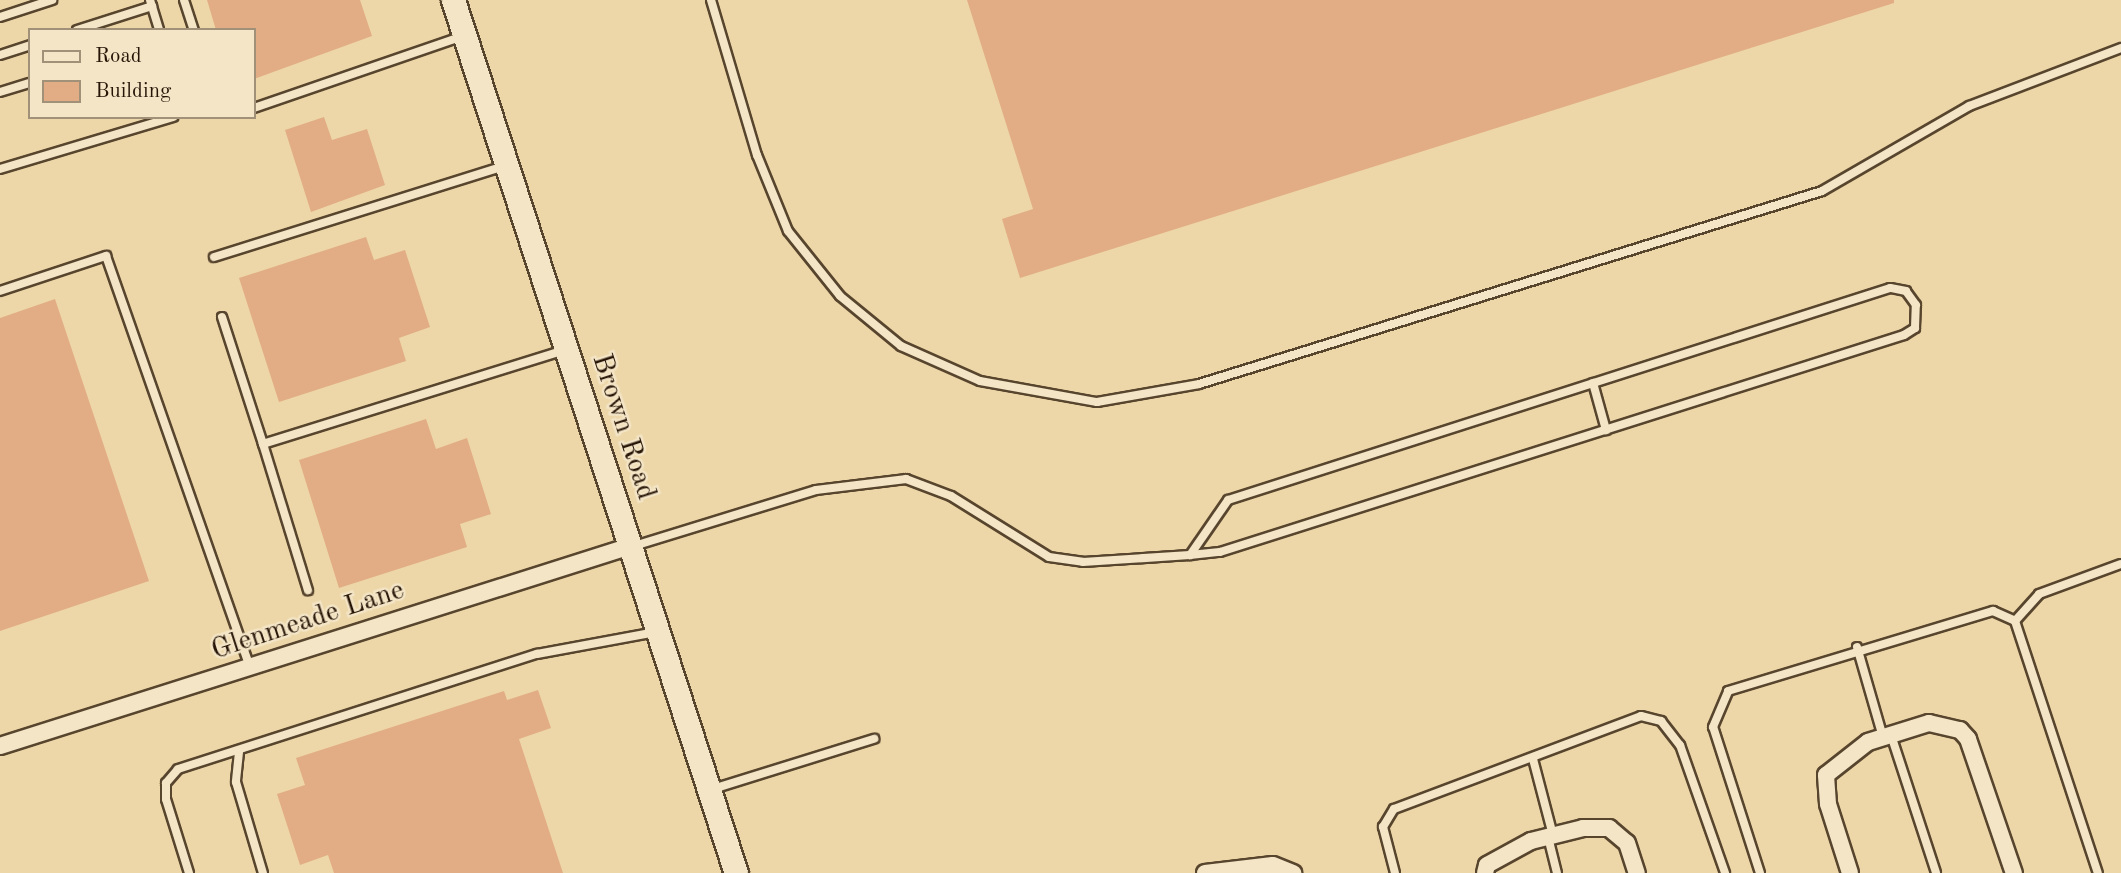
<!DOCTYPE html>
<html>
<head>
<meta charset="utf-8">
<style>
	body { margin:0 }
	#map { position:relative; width:2121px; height:873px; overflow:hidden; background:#edd7a8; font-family:"Old Standard TT",serif }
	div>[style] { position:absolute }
	.building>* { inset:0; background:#e2ad85 }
	.roads { filter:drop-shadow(2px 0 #58452e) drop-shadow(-2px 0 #58452e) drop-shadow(0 2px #58452e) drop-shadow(0 -2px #58452e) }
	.service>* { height:8px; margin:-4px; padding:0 4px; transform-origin:4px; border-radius:4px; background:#f3e5c6 }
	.minor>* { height:16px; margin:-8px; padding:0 8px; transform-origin:8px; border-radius:8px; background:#f3e5c6 }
	.secondary>* { height:23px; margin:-11.5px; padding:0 11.5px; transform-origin:11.5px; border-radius:11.5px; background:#f3e5c6 }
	span { translate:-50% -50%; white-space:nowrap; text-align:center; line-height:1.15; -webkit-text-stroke:5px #f3e5c6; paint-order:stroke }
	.street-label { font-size:28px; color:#261406 }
	.legend { position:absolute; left:28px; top:28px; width:228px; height:91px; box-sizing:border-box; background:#f3e5c6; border:2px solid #a19179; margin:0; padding:9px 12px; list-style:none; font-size:21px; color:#261406 }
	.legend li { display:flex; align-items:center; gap:14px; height:35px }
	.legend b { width:35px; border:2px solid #a19179 }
</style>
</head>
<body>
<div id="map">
	<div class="building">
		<i style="clip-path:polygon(207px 0,360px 0,372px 36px,254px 79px,254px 30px,216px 30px)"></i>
		<i style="clip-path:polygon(967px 0,1894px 0,1894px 3px,1020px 278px,1002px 219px,1033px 209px)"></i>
		<i style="clip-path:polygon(324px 117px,332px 140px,367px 129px,385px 185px,311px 212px,285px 130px)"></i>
		<i style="clip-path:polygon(366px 237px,374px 260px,405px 250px,430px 327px,399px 338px,406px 361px,279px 402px,239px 278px)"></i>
		<i style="clip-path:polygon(55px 299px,149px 581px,0 631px,0 318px)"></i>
		<i style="clip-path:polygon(426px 419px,436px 449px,467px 438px,491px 514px,460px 524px,467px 547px,339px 588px,299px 460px)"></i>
		<i style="clip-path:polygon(538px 690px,551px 728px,519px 739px,563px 873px,334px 873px,328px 855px,300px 865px,277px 794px,305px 785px,296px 758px,504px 691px,507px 700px)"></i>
	</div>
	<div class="roads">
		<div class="service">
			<i style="left:150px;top:0;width:31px;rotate:73deg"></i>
			<i style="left:184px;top:0;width:32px;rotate:72deg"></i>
			<i style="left:711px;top:0;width:162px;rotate:73.5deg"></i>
			<i style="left:757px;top:155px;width:82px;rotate:67.8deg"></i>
			<i style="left:788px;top:231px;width:83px;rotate:51.3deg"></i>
			<i style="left:840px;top:296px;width:79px;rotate:39.3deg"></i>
			<i style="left:901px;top:346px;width:86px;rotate:23.9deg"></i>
			<i style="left:980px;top:381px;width:119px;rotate:10.2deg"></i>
			<i style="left:1097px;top:402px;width:104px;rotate:-10deg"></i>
			<i style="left:1199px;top:384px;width:652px;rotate:-17.21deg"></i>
			<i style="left:1822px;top:191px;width:170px;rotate:-30deg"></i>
			<i style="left:1969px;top:106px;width:163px;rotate:-20.9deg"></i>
			<i style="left:0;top:17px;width:55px;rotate:-18.1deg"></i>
			<i style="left:77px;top:30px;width:79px;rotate:-17.7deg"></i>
			<i style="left:0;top:55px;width:32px;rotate:-18deg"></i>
			<i style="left:0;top:92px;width:31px;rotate:-17deg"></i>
			<i style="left:254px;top:108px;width:221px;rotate:-19deg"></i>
			<i style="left:0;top:169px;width:181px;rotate:-16.7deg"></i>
			<i style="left:214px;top:257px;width:304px;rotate:-17.4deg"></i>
			<i style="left:0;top:291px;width:112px;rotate:-18.3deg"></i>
			<i style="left:106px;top:256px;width:435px;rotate:70.7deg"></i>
			<i style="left:222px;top:317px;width:133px;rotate:72.1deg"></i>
			<i style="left:263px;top:444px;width:315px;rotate:-17.3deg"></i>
			<i style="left:1593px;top:383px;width:49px;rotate:74.5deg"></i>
			<i style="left:263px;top:444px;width:153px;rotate:72.9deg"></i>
			<i style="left:634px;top:546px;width:190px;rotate:-17.1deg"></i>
			<i style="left:816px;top:490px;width:91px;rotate:-7deg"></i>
			<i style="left:906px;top:479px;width:48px;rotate:20.7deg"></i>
			<i style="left:951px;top:496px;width:115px;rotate:31.9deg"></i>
			<i style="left:1049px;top:557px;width:34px;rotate:8deg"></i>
			<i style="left:1083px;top:562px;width:107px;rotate:-3.7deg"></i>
			<i style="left:1190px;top:555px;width:30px;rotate:-6deg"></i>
			<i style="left:1220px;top:552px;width:718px;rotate:-17.6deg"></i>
			<i style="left:1904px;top:335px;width:13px;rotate:-32deg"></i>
			<i style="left:1915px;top:328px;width:23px;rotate:-88deg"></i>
			<i style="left:1916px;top:305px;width:17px;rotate:-126deg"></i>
			<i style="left:1906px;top:291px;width:16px;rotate:-169deg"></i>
			<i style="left:1890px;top:288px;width:695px;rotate:162.24deg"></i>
			<i style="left:1228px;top:500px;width:67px;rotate:124.6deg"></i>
			<i style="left:2015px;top:621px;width:36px;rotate:-48deg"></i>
			<i style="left:2039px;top:594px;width:87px;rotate:-20.1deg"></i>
			<i style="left:1857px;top:647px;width:94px;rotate:73.9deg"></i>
			<i style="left:1891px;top:735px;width:145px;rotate:71.9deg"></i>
			<i style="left:239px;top:752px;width:30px;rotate:96deg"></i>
			<i style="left:236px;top:782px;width:95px;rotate:73.5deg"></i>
			<i style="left:1533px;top:759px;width:79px;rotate:75.3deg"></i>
			<i style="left:713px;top:789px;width:169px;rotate:-17.3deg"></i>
			<i style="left:1548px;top:837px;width:37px;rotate:76deg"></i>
			<i style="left:189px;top:873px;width:77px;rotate:-107.3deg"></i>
			<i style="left:166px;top:799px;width:16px;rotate:-90deg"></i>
			<i style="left:166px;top:783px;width:18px;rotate:-49deg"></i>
			<i style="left:178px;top:769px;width:377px;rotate:-17.8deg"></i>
			<i style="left:537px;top:654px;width:121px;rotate:-10.5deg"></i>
			<i style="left:1395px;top:873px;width:48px;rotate:-104.6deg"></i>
			<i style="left:1383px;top:827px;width:21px;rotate:-59deg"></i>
			<i style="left:1394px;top:809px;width:264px;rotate:-20.6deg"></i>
			<i style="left:1641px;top:716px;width:21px;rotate:14deg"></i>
			<i style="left:1661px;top:721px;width:31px;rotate:52deg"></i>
			<i style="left:1680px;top:745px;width:136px;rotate:70.6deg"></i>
			<i style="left:1760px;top:873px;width:153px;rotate:-107.8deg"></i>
			<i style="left:1713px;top:727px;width:39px;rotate:-67deg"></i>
			<i style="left:1728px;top:691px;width:277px;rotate:-16.8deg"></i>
			<i style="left:1993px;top:611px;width:24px;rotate:24deg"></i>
			<i style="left:2015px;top:621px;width:265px;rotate:71.8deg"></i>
		</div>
		<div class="minor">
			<i style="left:0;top:746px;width:662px;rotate:-17.59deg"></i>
			<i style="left:1205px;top:873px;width:68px;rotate:-6.7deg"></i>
			<i style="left:1273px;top:865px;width:22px;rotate:22deg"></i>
			<i style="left:1485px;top:873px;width:8px;rotate:-76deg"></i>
			<i style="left:1487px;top:865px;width:50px;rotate:-28.6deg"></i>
			<i style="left:1531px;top:841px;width:54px;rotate:-14deg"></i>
			<i style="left:1583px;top:828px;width:26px"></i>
			<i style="left:1609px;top:828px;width:23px;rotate:40deg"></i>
			<i style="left:1627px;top:843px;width:32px;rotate:72deg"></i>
			<i style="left:1850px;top:873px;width:72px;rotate:-107.7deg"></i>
			<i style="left:1828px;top:804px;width:29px;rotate:-94deg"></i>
			<i style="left:1826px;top:775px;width:53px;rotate:-38.2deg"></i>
			<i style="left:1868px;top:742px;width:64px;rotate:-17.3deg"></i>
			<i style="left:1929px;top:723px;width:32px;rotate:13deg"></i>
			<i style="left:1960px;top:730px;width:12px;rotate:48deg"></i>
			<i style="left:1968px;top:739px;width:142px;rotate:71.1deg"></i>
		</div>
		<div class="secondary">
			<i style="left:453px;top:0;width:918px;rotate:72.04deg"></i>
		</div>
	</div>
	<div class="street-label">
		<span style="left:623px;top:427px;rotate:72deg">Brown Road</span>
		<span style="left:308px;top:621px;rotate:-18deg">Glenmeade Lane</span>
	</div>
	<ul class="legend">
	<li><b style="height:9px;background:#f3e5c6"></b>Road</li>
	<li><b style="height:19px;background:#e2ad85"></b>Building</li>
	</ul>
</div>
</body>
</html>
